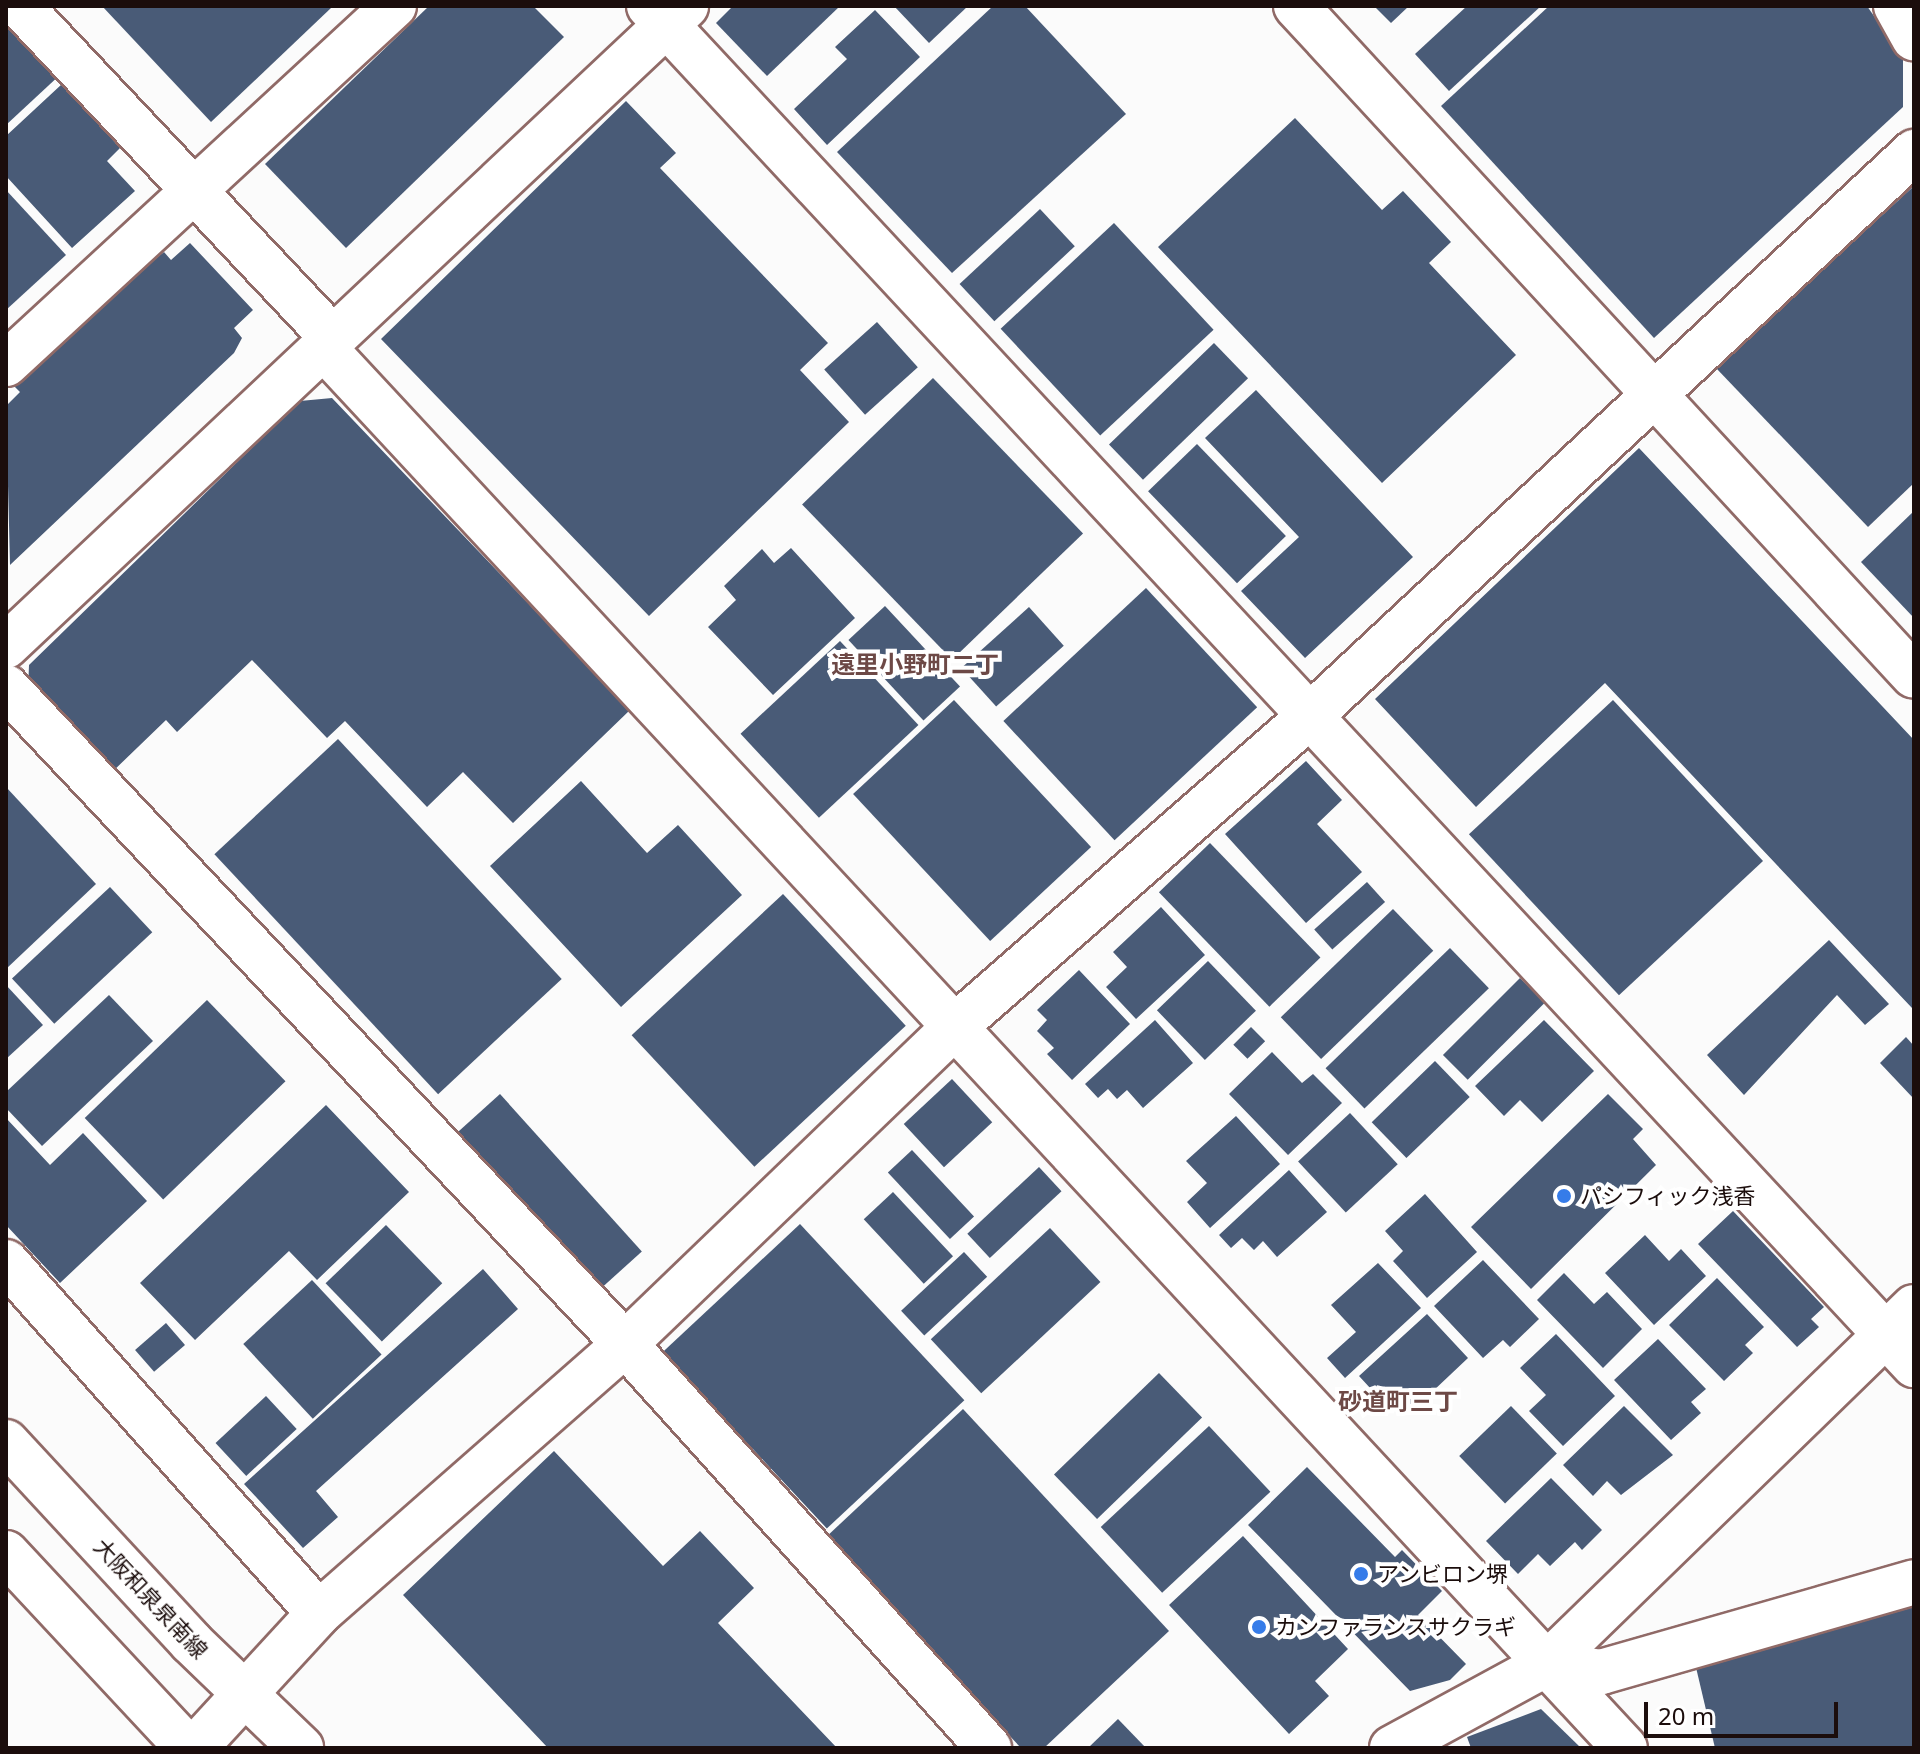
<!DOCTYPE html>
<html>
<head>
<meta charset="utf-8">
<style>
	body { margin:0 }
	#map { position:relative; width:1920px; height:1754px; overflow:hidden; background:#fbfbfb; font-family:"Noto Sans","Noto Sans JP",sans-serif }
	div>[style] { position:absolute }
	.building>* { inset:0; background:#495b77; transform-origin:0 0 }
	.roads { filter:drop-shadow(2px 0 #906a67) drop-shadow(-2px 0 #906a67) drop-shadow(0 2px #906a67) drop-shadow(0 -2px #906a67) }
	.minor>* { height:44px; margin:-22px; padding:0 22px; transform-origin:22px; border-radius:22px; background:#fff }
	.major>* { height:44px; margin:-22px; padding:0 22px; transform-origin:22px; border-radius:22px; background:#fff }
	.dots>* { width:22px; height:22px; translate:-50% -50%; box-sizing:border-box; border:4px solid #fff; border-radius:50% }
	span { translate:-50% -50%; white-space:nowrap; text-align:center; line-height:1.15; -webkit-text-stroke:8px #fff; paint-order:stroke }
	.poi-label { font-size:22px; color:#1b0d0c }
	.left { translate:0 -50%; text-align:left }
	.street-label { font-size:22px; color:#1b0d0c }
	.neighbourhood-label { font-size:24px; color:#6d4946; font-weight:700 }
	.frame { position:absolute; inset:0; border:8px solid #1b0d0c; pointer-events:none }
	.scale { position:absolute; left:1644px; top:1702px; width:194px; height:36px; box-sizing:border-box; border:4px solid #1b0d0c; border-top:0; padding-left:10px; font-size:24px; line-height:28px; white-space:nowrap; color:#1b0d0c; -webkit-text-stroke:6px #fff; paint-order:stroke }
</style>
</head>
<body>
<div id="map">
	<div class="building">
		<i style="clip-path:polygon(6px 6px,62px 73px,6px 125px)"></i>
		<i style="clip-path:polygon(102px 6px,329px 6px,331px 8px,211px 122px)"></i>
		<i style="clip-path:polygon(429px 6px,533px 6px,564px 37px,346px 248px,265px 164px)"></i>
		<i style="clip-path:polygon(733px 6px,840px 6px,767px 76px,716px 23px)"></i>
		<i style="clip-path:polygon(894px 6px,968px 6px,929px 43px)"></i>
		<i style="clip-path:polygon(993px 6px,1025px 6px,1126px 114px,952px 273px,837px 152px)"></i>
		<i style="clip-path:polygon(1374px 6px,1409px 6px,1391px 23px)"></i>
		<i style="clip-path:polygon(1467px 6px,1541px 6px,1449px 91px,1415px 54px)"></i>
		<i style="clip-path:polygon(1549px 6px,1867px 6px,1903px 58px,1903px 107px,1654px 338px,1441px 106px)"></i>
		<i style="clip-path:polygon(875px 10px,920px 57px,827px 145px,794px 109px,847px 59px,835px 47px)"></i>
		<i style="clip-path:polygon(62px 84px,120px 148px,107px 161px,135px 191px,72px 248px,6px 176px,6px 136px)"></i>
		<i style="clip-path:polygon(626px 101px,676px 153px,660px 168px,828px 343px,800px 370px,849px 422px,649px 616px,381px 339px)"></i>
		<i style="clip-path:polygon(1295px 118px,1382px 210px,1403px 191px,1451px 242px,1429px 263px,1516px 355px,1382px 483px,1158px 247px)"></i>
		<i style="clip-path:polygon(1914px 186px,1914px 483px,1868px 527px,1716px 368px)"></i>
		<i style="clip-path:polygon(6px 190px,66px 255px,6px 310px)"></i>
		<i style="left:1040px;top:209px;width:51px;height:110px;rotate:47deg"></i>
		<i style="left:1114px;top:223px;width:146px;height:155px;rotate:47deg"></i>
		<i style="clip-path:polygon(190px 243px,253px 310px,234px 328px,242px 338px,234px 353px,10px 565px,6px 406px,20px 392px,14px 386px,122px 284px,164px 252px,171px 260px)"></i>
		<i style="left:877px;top:322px;width:61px;height:71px;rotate:48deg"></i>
		<i style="left:1214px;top:343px;width:49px;height:146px;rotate:46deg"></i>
		<i style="left:933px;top:378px;width:216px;height:182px;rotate:46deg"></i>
		<i style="clip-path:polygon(1256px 390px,1413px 557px,1305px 658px,1241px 591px,1299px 537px,1205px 438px)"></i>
		<i style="clip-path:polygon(332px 398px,630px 710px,513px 823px,463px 772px,427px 807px,345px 721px,327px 738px,252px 660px,177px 732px,166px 720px,109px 775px,28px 691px,29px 665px,300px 401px)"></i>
		<i style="left:1197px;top:444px;width:128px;height:68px;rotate:46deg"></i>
		<i style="clip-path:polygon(1639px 448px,1914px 740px,1912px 1008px,1605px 683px,1476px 807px,1375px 699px)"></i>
		<i style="clip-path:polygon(1914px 511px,1914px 618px,1861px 562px)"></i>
		<i style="clip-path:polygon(791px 548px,855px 618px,773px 695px,708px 627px,736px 600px,724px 586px,762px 549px,774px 563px)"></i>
		<i style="left:1146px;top:588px;width:163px;height:195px;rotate:47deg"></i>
		<i style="left:885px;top:606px;width:110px;height:50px;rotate:47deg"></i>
		<i style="left:1029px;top:607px;width:52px;height:91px;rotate:48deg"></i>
		<i style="left:840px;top:641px;width:115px;height:136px;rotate:47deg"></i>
		<i style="left:954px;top:700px;width:201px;height:138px;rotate:47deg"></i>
		<i style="left:1613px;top:700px;width:220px;height:197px;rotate:47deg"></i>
		<i style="left:338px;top:739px;width:328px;height:169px;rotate:47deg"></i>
		<i style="clip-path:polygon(1306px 761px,1342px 800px,1317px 824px,1362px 872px,1306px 923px,1225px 834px)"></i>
		<i style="clip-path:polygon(581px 781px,647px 853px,678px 825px,742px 895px,621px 1007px,490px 866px)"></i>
		<i style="clip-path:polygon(6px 787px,96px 884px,6px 969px)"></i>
		<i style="left:1210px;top:843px;width:159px;height:71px;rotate:46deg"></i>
		<i style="left:1367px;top:882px;width:27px;height:71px;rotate:48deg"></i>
		<i style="left:110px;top:887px;width:62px;height:134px;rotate:47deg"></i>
		<i style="left:783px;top:894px;width:180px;height:207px;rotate:47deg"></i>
		<i style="clip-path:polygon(1161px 907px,1205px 955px,1136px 1019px,1106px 987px,1127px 967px,1113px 952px)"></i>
		<i style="left:1393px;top:909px;width:58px;height:156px;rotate:46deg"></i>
		<i style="clip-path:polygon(1829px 940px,1889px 1004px,1865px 1025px,1837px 995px,1744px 1095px,1707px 1055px)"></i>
		<i style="left:1450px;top:948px;width:56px;height:173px;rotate:46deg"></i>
		<i style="left:1208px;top:961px;width:69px;height:71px;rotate:46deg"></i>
		<i style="clip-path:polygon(1079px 970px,1130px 1024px,1072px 1080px,1047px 1054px,1054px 1048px,1037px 1031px,1047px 1020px,1037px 1010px)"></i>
		<i style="left:1520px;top:978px;width:35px;height:109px;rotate:45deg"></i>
		<i style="clip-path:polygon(6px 985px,43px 1025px,6px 1059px)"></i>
		<i style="clip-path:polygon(109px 995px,153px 1041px,42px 1146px,6px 1108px,6px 1092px)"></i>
		<i style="left:207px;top:1000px;width:113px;height:170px;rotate:46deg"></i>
		<i style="clip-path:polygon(1155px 1020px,1193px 1063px,1143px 1108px,1127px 1090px,1117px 1099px,1108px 1089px,1098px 1098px,1085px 1084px)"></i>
		<i style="clip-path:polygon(1544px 1020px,1594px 1071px,1542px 1122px,1520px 1100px,1504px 1116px,1475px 1086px)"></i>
		<i style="left:1251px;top:1027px;width:20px;height:25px;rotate:45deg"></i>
		<i style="clip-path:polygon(1906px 1037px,1914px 1046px,1914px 1099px,1880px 1063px)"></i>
		<i style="clip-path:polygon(1272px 1052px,1302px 1083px,1313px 1074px,1342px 1103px,1288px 1155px,1229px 1094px)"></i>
		<i style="left:1435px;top:1061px;width:50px;height:88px;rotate:46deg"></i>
		<i style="left:952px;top:1079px;width:59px;height:66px;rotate:47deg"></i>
		<i style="left:500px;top:1094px;width:212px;height:60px;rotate:48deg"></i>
		<i style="clip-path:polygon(1608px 1094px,1643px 1129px,1633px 1139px,1656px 1165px,1531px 1289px,1471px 1227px)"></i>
		<i style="clip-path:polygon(326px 1105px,409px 1192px,317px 1280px,289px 1251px,195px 1340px,140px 1283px)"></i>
		<i style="left:1350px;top:1113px;width:70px;height:71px;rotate:47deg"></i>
		<i style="clip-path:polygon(1236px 1116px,1280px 1164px,1210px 1228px,1187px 1202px,1207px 1183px,1186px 1161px)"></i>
		<i style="clip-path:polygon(6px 1118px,50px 1165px,83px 1133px,147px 1201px,60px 1283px,6px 1225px)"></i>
		<i style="left:912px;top:1150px;width:91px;height:33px;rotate:47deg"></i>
		<i style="left:1039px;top:1167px;width:33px;height:98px;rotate:47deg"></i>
		<i style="clip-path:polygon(1289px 1170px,1327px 1212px,1277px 1257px,1263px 1241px,1254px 1250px,1242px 1238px,1231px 1248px,1219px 1235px)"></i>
		<i style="left:893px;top:1192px;width:88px;height:40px;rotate:47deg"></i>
		<i style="clip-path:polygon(1425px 1194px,1477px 1252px,1427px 1298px,1393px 1261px,1403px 1251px,1385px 1231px)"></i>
		<i style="clip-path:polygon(1733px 1211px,1824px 1307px,1811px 1319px,1819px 1327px,1797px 1347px,1698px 1244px)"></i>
		<i style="left:800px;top:1224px;width:241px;height:188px;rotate:47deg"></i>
		<i style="left:386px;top:1225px;width:81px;height:84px;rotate:46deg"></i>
		<i style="left:1050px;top:1228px;width:74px;height:163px;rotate:47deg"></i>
		<i style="clip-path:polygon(1645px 1235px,1669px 1261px,1681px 1249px,1706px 1276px,1654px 1325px,1605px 1273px)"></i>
		<i style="left:964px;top:1252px;width:34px;height:86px;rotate:47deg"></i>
		<i style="clip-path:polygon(1483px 1260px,1539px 1319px,1510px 1347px,1503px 1340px,1483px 1358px,1434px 1306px)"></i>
		<i style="clip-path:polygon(1378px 1263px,1421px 1308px,1345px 1378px,1327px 1358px,1356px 1332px,1331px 1305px)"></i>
		<i style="clip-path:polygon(483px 1269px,518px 1309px,316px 1491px,338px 1517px,303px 1548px,244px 1484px)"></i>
		<i style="clip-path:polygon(1564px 1273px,1594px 1304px,1607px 1292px,1642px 1329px,1603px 1368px,1537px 1300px)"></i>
		<i style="clip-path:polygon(1717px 1278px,1764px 1327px,1745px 1345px,1753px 1353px,1724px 1381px,1669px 1325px)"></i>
		<i style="left:312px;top:1280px;width:102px;height:94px;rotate:47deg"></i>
		<i style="clip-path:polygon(1427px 1314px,1468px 1358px,1414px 1409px,1397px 1390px,1383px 1402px,1359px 1376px)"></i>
		<i style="left:166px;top:1323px;width:29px;height:41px;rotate:49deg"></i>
		<i style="clip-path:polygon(1556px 1334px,1615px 1396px,1563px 1446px,1529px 1411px,1546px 1395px,1520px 1368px)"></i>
		<i style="clip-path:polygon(1658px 1339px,1706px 1389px,1691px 1402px,1701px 1413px,1671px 1440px,1614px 1380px)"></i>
		<i style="left:1159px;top:1373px;width:62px;height:146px;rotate:46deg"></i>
		<i style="left:266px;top:1396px;width:45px;height:69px;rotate:47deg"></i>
		<i style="left:1511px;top:1406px;width:66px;height:72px;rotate:46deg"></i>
		<i style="clip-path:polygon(1624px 1406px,1673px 1455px,1621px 1495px,1607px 1481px,1593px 1496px,1563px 1465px)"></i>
		<i style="clip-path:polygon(963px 1409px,1169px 1631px,1044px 1748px,1021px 1748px,825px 1538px)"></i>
		<i style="left:1209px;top:1426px;width:90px;height:148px;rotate:47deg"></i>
		<i style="clip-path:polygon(554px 1451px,663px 1566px,700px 1531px,754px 1588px,718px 1623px,837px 1748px,548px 1748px,403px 1595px)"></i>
		<i style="clip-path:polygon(1307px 1467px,1395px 1557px,1402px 1550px,1442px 1591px,1418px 1615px,1466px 1664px,1450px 1680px,1410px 1691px,1248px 1525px)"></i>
		<i style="clip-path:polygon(1551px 1478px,1602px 1530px,1582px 1550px,1575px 1542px,1550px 1566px,1538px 1554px,1518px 1574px,1486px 1541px)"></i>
		<i style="clip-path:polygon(1243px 1536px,1348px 1649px,1315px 1681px,1329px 1696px,1289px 1734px,1169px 1605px)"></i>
		<i style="clip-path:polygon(1914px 1607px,1914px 1748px,1715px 1748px,1694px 1659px)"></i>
		<i style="clip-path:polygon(1541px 1709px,1581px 1748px,1471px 1748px,1467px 1737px)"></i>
		<i style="clip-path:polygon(1118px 1719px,1146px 1748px,1088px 1748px)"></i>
	</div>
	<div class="roads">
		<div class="minor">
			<i style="left:20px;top:6px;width:456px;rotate:46.7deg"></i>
			<i style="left:649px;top:6px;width:1857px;rotate:47.05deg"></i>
			<i style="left:1296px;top:6px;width:911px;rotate:47.31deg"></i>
			<i style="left:1896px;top:6px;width:37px;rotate:61deg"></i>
			<i style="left:324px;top:348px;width:1911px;rotate:47.1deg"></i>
			<i style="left:6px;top:364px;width:528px;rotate:-42.7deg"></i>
			<i style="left:6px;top:646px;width:934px;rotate:-43.26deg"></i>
			<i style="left:6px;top:687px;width:903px;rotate:46.71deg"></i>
			<i style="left:625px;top:1344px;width:544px;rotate:47.98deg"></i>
			<i style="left:6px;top:1262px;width:470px;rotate:48.3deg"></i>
			<i style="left:1547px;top:1664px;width:55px;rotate:8.4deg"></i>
			<i style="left:1601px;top:1672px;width:326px;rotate:-16deg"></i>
			<i style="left:195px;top:1748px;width:183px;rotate:-47.4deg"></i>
			<i style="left:319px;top:1613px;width:407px;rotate:-41.3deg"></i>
			<i style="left:625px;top:1344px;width:453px;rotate:-43.9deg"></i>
			<i style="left:951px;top:1030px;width:480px;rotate:-41.2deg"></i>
			<i style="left:1312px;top:714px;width:824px;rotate:-43.03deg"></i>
			<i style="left:1392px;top:1748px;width:176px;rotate:-28.5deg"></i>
			<i style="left:1547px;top:1664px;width:512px;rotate:-44.21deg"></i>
		</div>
		<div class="major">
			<i style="left:6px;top:1442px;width:272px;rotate:47.2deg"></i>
			<i style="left:191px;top:1642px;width:153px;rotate:43.9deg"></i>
			<i style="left:6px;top:1553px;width:267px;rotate:47deg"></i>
		</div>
	</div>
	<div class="dots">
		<i style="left:1564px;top:1196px;background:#367ce9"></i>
		<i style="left:1361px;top:1574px;background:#367ce9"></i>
		<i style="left:1259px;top:1627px;background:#367ce9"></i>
	</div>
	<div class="poi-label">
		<span class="left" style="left:1580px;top:1196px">パシフィック浅香</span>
		<span class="left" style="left:1377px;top:1574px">アンビロン堺</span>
		<span class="left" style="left:1275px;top:1627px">カンファランスサクラギ</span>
	</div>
	<div class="street-label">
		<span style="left:151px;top:1598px;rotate:47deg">大阪和泉泉南線</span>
	</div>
	<div class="neighbourhood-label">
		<span style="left:915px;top:664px">遠里小野町二丁</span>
		<span style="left:1398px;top:1401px">砂道町三丁</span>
	</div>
	<div class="frame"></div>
	<div class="scale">20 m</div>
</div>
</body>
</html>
